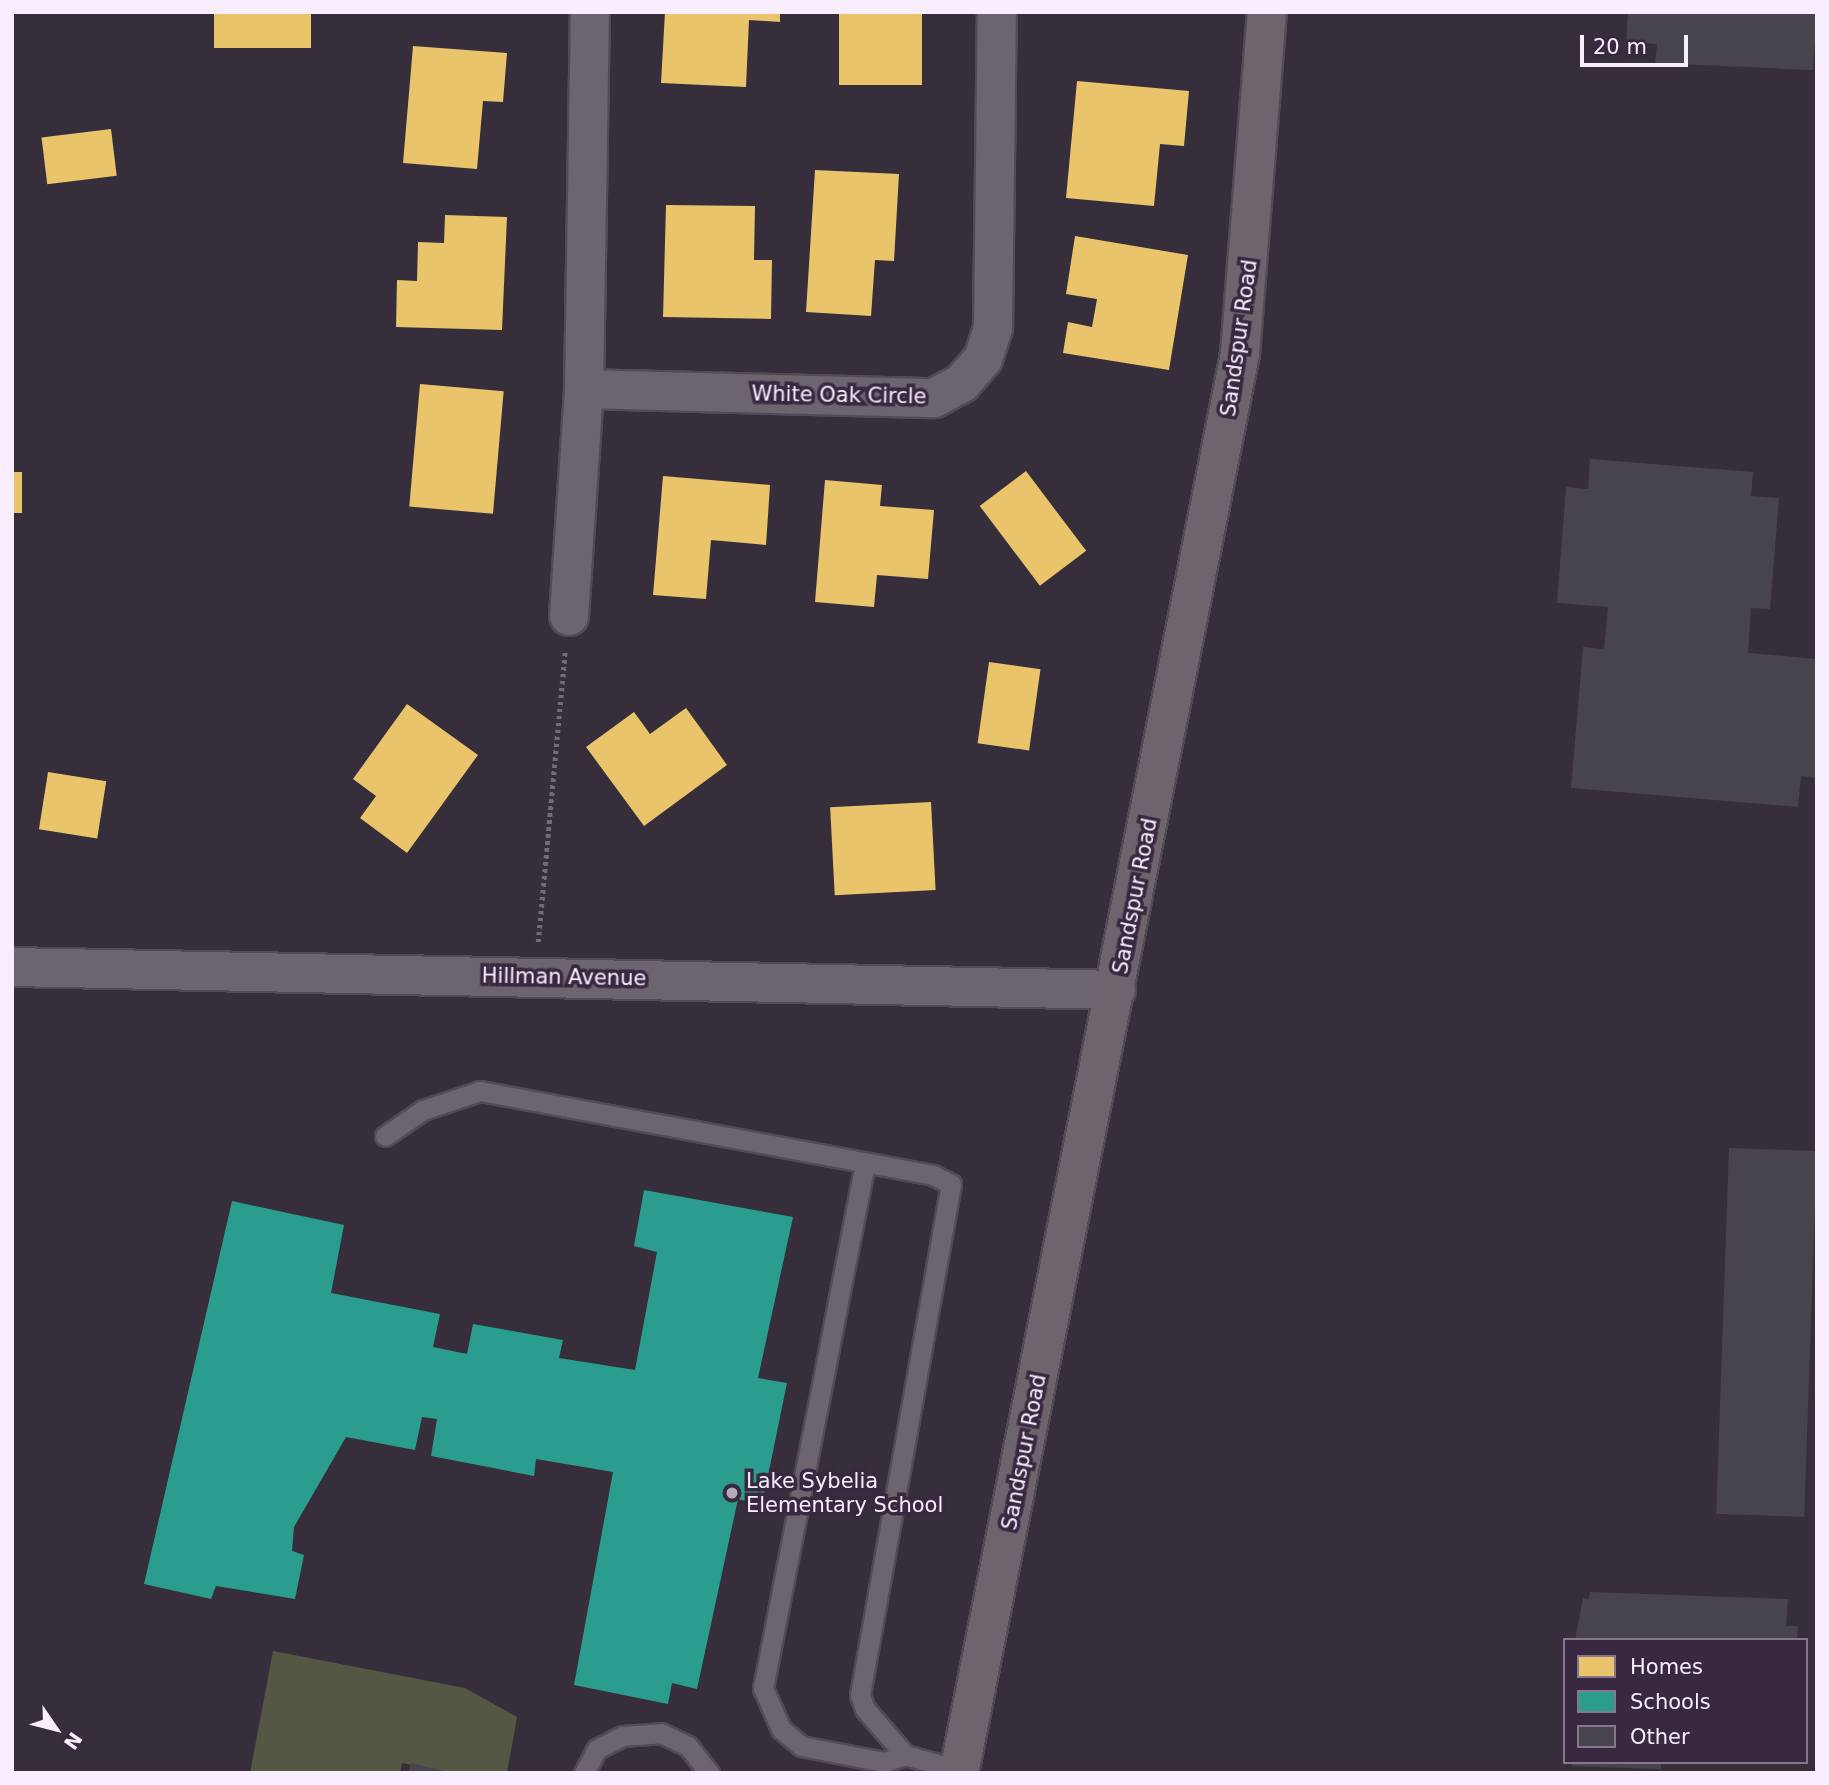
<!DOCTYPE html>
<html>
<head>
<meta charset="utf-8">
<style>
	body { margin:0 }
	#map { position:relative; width:1829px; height:1785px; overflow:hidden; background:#362e3a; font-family:"DejaVu Sans",sans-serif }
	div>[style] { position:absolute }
	.green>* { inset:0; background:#545743 }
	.homes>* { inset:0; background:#e9c46a; transform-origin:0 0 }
	.schools>* { inset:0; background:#2a9d8f }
	.building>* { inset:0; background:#48444e; transform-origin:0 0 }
	.path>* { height:4.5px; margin-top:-2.25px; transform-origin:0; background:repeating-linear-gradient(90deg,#726c76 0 3.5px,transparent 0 7px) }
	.roads { filter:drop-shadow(2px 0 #524b55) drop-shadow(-2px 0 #524b55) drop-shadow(0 2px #524b55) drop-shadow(0 -2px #524b55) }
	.lane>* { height:19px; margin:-9.5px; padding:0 9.5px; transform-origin:9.5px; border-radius:9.5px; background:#6c656f }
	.street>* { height:38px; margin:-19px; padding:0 19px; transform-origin:19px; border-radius:19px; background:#6c656f }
	.secondary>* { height:38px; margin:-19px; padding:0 19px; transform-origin:19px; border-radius:19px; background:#6d646d }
	.dots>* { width:19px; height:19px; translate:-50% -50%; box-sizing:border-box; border:4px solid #382840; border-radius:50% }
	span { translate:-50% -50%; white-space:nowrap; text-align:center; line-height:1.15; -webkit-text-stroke:7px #382840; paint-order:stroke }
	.street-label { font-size:21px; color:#f8eefd }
	.poi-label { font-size:21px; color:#f8eefd }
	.left { translate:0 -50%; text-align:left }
	.frame { position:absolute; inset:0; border:14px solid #f8eefd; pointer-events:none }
	.legend { position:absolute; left:1563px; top:1638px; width:245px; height:126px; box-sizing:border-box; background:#382840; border:2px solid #85778c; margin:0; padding:9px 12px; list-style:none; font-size:21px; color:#f8eefd }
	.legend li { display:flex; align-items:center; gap:14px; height:35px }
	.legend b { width:35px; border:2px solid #85778c }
	.north { position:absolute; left:21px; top:1694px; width:70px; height:70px; -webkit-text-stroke:5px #382840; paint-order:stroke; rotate:125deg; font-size:19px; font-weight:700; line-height:28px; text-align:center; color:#f8eefd }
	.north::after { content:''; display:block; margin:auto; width:24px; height:32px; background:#f8eefd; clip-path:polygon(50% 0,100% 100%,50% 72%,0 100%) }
	.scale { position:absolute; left:1580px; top:35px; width:108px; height:32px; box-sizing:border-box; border:4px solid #f8eefd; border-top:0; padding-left:9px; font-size:21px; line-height:24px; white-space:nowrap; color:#f8eefd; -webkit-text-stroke:5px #382840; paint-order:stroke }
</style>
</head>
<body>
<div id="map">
	<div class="green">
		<i style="clip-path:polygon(273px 1651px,465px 1688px,517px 1717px,507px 1773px,452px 1773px,402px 1763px,400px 1773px,250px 1773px)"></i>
	</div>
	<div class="homes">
		<i style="left:214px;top:12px;width:97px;height:36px"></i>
		<i style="clip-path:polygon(665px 12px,780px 12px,780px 22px,749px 20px,746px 87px,661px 83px)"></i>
		<i style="left:839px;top:12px;width:83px;height:73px"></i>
		<i style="clip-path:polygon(413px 46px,507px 53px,503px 102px,483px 101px,477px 169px,403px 163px)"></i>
		<i style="clip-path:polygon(1077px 81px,1189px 91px,1184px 146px,1160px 144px,1154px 206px,1066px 198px)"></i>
		<i style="left:111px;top:129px;width:47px;height:70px;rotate:83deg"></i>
		<i style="clip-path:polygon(815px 170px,899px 174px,894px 261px,875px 260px,871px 316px,806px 312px)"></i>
		<i style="clip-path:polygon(666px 205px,755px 206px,754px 260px,772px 260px,771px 319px,663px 317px)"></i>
		<i style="clip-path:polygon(445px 215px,507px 217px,502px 330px,396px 327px,397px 280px,417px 281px,418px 242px,444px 243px)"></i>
		<i style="clip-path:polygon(1075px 236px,1188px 255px,1169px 370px,1063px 353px,1068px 322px,1092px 327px,1097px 299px,1066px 294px)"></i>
		<i style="left:420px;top:384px;width:84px;height:123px;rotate:5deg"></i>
		<i style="left:1026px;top:471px;width:100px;height:58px;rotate:53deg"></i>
		<i style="left:12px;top:472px;width:10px;height:41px"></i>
		<i style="clip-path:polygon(663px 476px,770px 485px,766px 545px,711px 540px,706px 599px,653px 595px)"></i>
		<i style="clip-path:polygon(825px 480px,882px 485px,880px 506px,934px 510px,928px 579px,877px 575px,874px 607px,815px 602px)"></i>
		<i style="left:989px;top:662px;width:52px;height:82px;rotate:8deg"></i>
		<i style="clip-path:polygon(407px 704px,478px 755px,407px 853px,360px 818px,376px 796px,353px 779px)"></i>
		<i style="clip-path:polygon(686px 708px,727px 765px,644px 826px,586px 747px,634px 712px,650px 734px)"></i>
		<i style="left:48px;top:772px;width:59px;height:58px;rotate:9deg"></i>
		<i style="left:931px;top:802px;width:88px;height:101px;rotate:87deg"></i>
	</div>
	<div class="schools">
		<i style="clip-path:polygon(644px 1190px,793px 1217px,758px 1378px,787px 1383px,762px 1505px,738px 1499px,697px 1689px,672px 1683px,668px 1704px,574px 1685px,613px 1472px,536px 1459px,534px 1476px,431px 1456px,437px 1419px,422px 1417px,415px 1450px,346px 1437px,294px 1527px,292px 1551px,304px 1555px,295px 1599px,216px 1586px,211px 1599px,144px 1584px,232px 1201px,344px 1225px,331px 1293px,440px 1314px,433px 1347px,467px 1354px,473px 1324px,563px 1340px,559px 1358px,635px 1370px,657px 1252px,634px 1246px)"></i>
	</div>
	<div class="building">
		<i style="clip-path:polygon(1628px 12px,1817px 12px,1813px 70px,1655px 63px,1657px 44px,1626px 42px)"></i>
		<i style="clip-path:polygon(1590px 459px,1753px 472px,1751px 496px,1779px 498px,1770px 609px,1751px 608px,1748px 653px,1817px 659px,1817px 778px,1801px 776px,1798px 807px,1571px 788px,1583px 647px,1604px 649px,1608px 607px,1557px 603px,1566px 487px,1588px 489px)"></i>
		<i style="left:1729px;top:1148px;width:88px;height:366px;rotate:2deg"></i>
		<i style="clip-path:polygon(1590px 1592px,1788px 1599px,1786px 1626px,1798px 1626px,1797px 1640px,1575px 1640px,1583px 1598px,1589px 1599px)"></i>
		<i style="clip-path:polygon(1573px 1762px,1661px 1762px,1661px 1769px,1572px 1766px)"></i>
		<i style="clip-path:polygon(411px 1763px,447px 1772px,447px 1773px,408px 1773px)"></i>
	</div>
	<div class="path">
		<i style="left:538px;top:942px;width:292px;rotate:-84.7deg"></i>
	</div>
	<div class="roads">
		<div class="lane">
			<i style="left:385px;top:1136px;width:46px;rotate:-34.4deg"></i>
			<i style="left:423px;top:1110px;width:60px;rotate:-18.4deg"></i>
			<i style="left:480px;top:1091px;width:461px;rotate:10.5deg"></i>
			<i style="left:933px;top:1175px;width:20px;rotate:27deg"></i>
			<i style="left:951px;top:1184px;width:519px;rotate:100.1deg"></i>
			<i style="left:860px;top:1695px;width:15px;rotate:70deg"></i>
			<i style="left:865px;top:1709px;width:61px;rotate:49deg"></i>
			<i style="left:905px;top:1755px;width:57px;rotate:15.3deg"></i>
			<i style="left:865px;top:1163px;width:535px;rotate:100.99deg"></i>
			<i style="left:763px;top:1688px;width:45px;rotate:66.3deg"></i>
			<i style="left:781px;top:1729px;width:26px;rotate:40deg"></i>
			<i style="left:801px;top:1746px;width:85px;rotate:10.9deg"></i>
			<i style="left:884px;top:1762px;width:22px;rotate:-18deg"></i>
			<i style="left:584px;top:1773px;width:27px;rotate:-62deg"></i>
			<i style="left:597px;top:1749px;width:28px;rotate:-27deg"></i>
			<i style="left:622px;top:1736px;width:39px;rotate:-4deg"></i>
			<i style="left:661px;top:1733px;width:30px;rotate:26deg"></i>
			<i style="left:688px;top:1746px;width:34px;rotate:52deg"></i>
		</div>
		<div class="street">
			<i style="left:584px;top:389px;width:350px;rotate:1.5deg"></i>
			<i style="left:934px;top:398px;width:32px;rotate:-28deg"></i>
			<i style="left:962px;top:383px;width:32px;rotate:-49deg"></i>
			<i style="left:983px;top:359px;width:33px;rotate:-72deg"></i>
			<i style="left:993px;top:328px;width:316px;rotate:-89.3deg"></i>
			<i style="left:569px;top:616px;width:227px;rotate:-86.2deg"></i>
			<i style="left:584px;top:389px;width:377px;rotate:-89.1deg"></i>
			<i style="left:12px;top:967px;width:1104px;rotate:1.19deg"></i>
		</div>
		<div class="secondary">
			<i style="left:959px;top:1773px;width:1447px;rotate:-78.8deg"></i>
			<i style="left:1240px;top:354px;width:343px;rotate:-85.5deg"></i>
		</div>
	</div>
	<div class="dots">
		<i style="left:732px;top:1493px;background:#b4abb9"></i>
	</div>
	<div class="street-label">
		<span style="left:1239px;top:338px;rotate:-82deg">Sandspur Road</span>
		<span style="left:839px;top:395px;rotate:1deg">White Oak Circle</span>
		<span style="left:1135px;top:896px;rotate:-79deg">Sandspur Road</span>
		<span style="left:564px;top:977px;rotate:1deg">Hillman Avenue</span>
		<span style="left:1024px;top:1452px;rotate:-79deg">Sandspur Road</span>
	</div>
	<div class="poi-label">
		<span class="left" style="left:746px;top:1493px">Lake Sybelia<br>Elementary School</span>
	</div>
	<div class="frame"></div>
	<ul class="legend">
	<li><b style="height:19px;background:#e9c46a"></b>Homes</li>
	<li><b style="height:19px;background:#2a9d8f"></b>Schools</li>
	<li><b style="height:19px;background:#48444e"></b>Other</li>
	</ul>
	<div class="north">N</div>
	<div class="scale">20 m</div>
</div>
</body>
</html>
